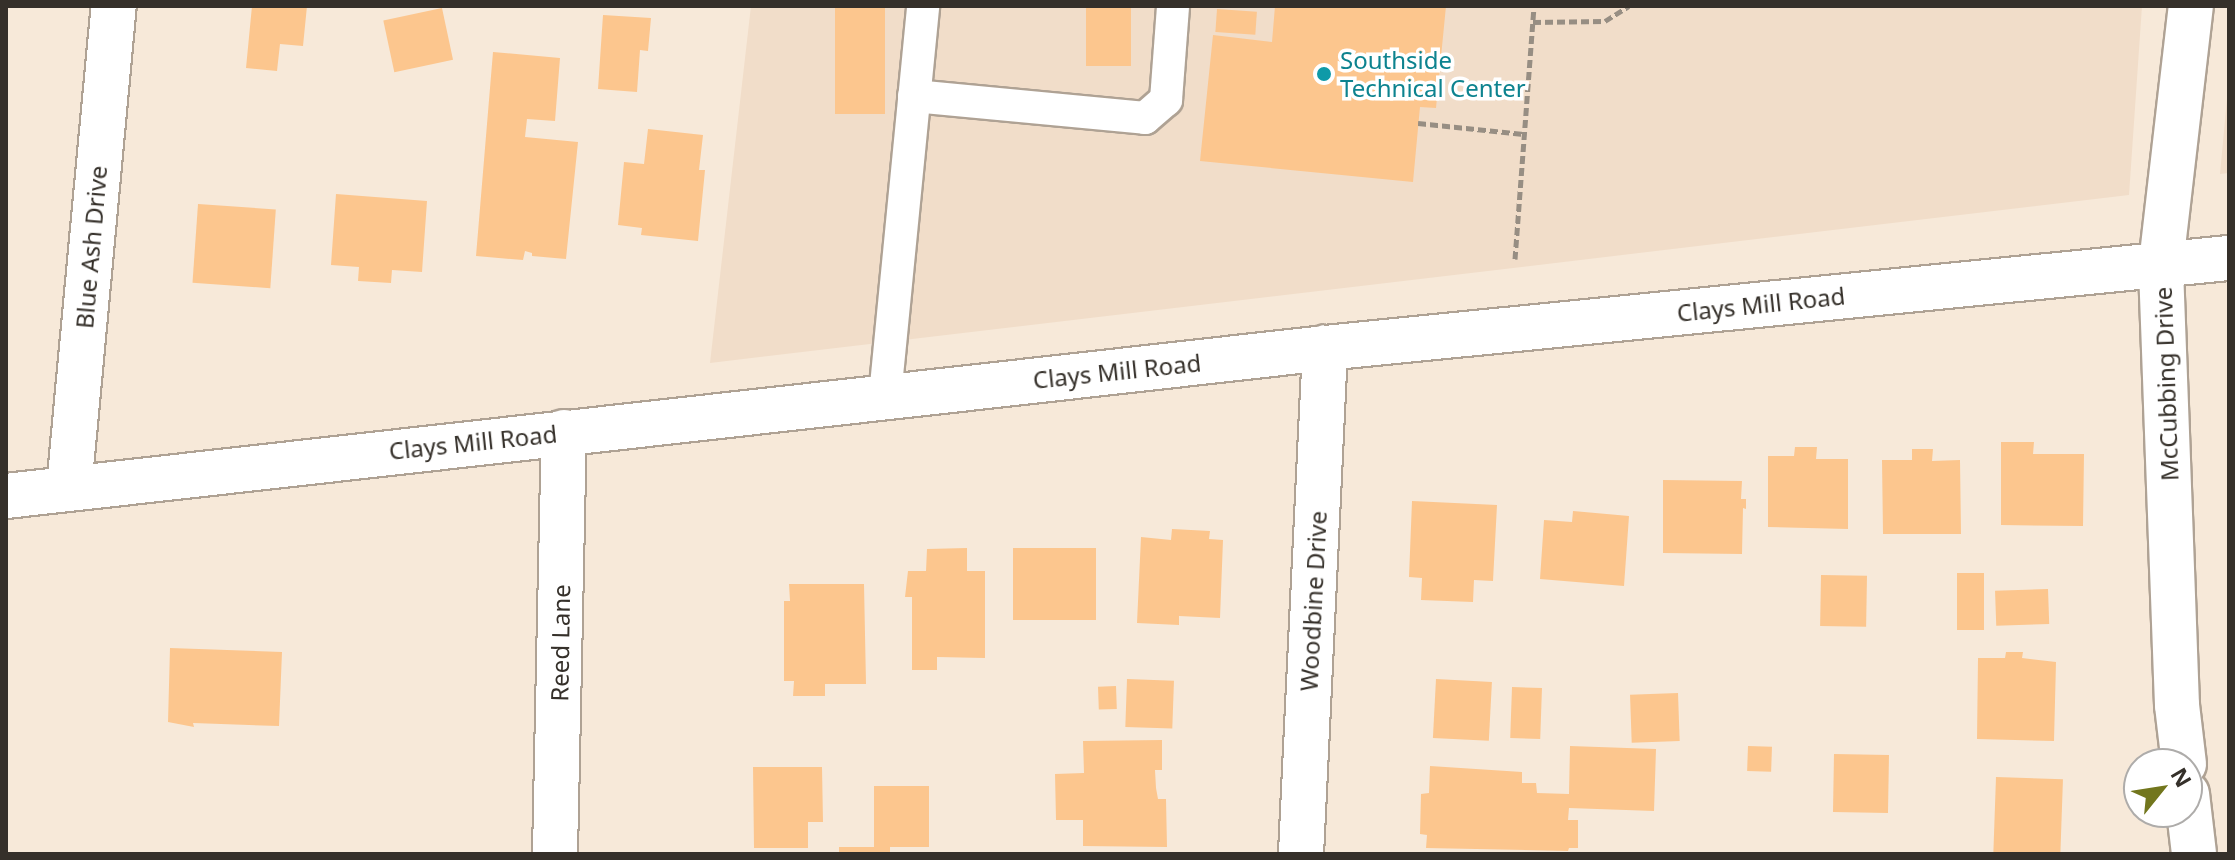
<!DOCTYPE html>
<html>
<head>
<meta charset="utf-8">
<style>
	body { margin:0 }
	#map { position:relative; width:2235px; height:860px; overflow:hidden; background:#f7e9d9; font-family:"Noto Sans",sans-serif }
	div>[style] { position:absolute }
	.built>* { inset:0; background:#f1ddc9 }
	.building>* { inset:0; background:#fcc68e; transform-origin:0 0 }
	.path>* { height:5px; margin-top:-2.5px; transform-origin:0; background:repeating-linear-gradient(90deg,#978e83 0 8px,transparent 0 12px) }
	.roads { filter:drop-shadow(2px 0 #afa294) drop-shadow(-2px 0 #afa294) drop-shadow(0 2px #afa294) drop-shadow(0 -2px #afa294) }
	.service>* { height:32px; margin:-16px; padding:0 16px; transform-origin:16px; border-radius:16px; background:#fff }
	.minor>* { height:44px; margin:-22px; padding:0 22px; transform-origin:22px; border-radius:22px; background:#fff }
	.secondary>* { height:44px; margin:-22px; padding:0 22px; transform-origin:22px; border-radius:22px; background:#fff }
	.dots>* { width:22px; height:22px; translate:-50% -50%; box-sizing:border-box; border:4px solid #fff; border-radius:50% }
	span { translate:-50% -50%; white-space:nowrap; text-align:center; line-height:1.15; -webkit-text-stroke:7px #fff; paint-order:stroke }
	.culture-label { font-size:24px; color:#0d838f }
	.left { translate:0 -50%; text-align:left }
	.street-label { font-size:24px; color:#35302a }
	.frame { position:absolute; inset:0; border:8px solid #35302a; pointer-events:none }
	.north { position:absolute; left:2123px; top:748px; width:80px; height:80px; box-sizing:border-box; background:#fff; border:2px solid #aeacaa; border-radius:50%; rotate:60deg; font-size:22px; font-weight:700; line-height:32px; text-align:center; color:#35302a }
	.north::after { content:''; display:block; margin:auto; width:28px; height:36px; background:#72761d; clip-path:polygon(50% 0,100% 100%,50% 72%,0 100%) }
</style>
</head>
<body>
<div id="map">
	<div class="built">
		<i style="clip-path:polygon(751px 6px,2142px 6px,2129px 195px,710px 363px)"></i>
		<i style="clip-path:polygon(2229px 77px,2229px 173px,2220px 174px)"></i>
	</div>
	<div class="building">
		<i style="clip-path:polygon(252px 6px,307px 6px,303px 46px,280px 44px,277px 71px,246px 68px)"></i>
		<i style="left:835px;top:6px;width:50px;height:108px"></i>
		<i style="left:1086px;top:6px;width:45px;height:60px"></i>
		<i style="clip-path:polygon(1275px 6px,1446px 6px,1436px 108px,1420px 107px,1413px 182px,1200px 161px,1213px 35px,1272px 42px)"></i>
		<i style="left:442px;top:8px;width:53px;height:60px;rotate:78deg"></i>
		<i style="left:1217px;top:9px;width:40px;height:23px;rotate:4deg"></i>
		<i style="clip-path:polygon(603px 15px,651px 18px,648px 51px,640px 50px,637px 92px,598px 89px)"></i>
		<i style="clip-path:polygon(493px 52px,560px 58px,555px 121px,527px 119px,525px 137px,578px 142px,566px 259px,532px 256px,532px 253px,525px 251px,523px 260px,476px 256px)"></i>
		<i style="clip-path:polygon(648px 129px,703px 135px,699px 170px,705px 170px,698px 241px,641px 235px,642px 228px,618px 225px,624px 162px,644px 164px)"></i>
		<i style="clip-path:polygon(336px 194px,427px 201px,422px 272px,392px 270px,391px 283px,358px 281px,359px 267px,331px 265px)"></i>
		<i style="left:198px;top:204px;width:78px;height:79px;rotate:4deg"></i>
		<i style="clip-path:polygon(2001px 442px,2034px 442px,2033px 454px,2084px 454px,2083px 526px,2001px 525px)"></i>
		<i style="clip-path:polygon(1795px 447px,1817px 447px,1816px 459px,1848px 459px,1848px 529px,1768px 527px,1768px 456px,1794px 456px)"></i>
		<i style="clip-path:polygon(1912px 449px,1933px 449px,1932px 461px,1960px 460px,1961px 534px,1883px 534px,1882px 460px,1912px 460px)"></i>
		<i style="clip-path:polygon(1663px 480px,1742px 481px,1741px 499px,1746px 499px,1746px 509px,1743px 508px,1742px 554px,1663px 553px)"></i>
		<i style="clip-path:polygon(1412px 501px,1497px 505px,1493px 581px,1474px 580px,1473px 602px,1421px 600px,1422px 578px,1409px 577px)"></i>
		<i style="clip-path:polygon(1573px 511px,1629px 516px,1624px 586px,1540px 579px,1544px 520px,1572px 522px)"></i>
		<i style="clip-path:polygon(1172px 529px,1210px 531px,1209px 539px,1223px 540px,1220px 618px,1179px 616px,1179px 625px,1137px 623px,1141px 537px,1171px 540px)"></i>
		<i style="clip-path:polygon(967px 548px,967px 571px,985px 571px,985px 658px,937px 657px,937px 670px,912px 670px,912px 597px,905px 597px,908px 571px,926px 571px,927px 549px)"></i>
		<i style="left:1013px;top:548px;width:83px;height:72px"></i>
		<i style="left:1957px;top:573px;width:27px;height:57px"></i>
		<i style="left:1821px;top:575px;width:46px;height:51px;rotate:1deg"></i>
		<i style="clip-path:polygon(789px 584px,864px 584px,866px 684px,825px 684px,825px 696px,793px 696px,794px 681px,784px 681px,784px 601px,790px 601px)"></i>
		<i style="left:2048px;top:589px;width:35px;height:53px;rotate:88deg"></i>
		<i style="clip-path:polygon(170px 648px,282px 652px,279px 726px,193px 723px,194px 727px,168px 722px)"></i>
		<i style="clip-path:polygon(2006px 652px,2023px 652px,2022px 658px,2056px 662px,2054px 741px,1977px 739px,1978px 658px,2005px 658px)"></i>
		<i style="left:1127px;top:679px;width:47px;height:48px;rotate:2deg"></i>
		<i style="left:1436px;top:679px;width:56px;height:59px;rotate:3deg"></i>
		<i style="left:1116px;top:686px;width:23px;height:18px;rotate:88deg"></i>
		<i style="left:1512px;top:687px;width:30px;height:51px;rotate:2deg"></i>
		<i style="left:1678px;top:693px;width:48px;height:48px;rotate:88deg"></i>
		<i style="clip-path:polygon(1162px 740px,1162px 770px,1155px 770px,1156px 788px,1158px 799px,1166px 799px,1167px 847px,1083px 846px,1083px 820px,1056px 820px,1055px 774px,1084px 773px,1083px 741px)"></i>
		<i style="clip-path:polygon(1570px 746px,1656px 749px,1654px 811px,1569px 808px,1568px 820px,1578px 820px,1578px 848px,1569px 848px,1568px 851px,1426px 848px,1427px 835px,1420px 834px,1421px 794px,1429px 793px,1430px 766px,1522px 772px,1522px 783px,1536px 783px,1537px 793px,1569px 794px)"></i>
		<i style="left:1748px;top:746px;width:24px;height:25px;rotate:2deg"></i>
		<i style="left:1834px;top:754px;width:55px;height:58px;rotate:1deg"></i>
		<i style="clip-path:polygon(753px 767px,822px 767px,823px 822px,808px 822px,808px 848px,754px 848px)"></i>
		<i style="left:1996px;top:777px;width:67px;height:77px;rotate:2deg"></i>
		<i style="clip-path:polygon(874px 786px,929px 786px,929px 847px,890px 847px,890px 854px,839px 854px,839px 847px,874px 847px)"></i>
	</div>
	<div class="path">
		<i style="left:1533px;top:22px;width:72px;rotate:-0.8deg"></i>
		<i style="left:1605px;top:21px;width:28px;rotate:-32deg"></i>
		<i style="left:1418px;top:123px;width:106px;rotate:6deg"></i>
		<i style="left:1515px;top:259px;width:254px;rotate:-85.7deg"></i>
	</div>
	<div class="roads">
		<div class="service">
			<i style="left:914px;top:96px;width:232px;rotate:5.4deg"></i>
			<i style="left:1145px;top:118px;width:28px;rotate:-41deg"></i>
			<i style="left:1166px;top:100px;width:94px;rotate:-85.7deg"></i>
			<i style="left:885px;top:396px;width:392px;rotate:-84.4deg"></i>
		</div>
		<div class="minor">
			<i style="left:69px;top:488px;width:484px;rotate:-84.7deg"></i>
			<i style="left:2184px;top:764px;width:59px;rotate:-96.8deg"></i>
			<i style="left:2177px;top:705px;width:441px;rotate:-92.1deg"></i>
			<i style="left:2161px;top:264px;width:260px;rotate:-83.4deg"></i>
			<i style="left:2187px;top:794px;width:60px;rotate:83.3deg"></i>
			<i style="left:555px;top:854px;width:422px;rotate:-88.8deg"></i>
			<i style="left:1301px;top:854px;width:507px;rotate:-87.28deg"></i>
		</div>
		<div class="secondary">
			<i style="left:6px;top:496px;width:1327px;rotate:-6.4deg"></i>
			<i style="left:1325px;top:348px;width:908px;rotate:-5.69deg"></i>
		</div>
	</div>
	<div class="dots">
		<i style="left:1324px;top:74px;background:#0f9aa8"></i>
	</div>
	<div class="culture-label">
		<span class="left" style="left:1340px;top:74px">Southside<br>Technical Center</span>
	</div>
	<div class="street-label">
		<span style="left:91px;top:247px;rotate:-85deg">Blue Ash Drive</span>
		<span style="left:1761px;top:304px;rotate:-6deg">Clays Mill Road</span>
		<span style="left:1117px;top:371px;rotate:-6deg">Clays Mill Road</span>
		<span style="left:2166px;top:384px;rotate:-92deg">McCubbing Drive</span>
		<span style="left:473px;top:442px;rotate:-6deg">Clays Mill Road</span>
		<span style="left:1313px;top:601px;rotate:-87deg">Woodbine Drive</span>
		<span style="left:560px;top:643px;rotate:-89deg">Reed Lane</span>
	</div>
	<div class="frame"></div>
	<div class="north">N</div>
</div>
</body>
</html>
